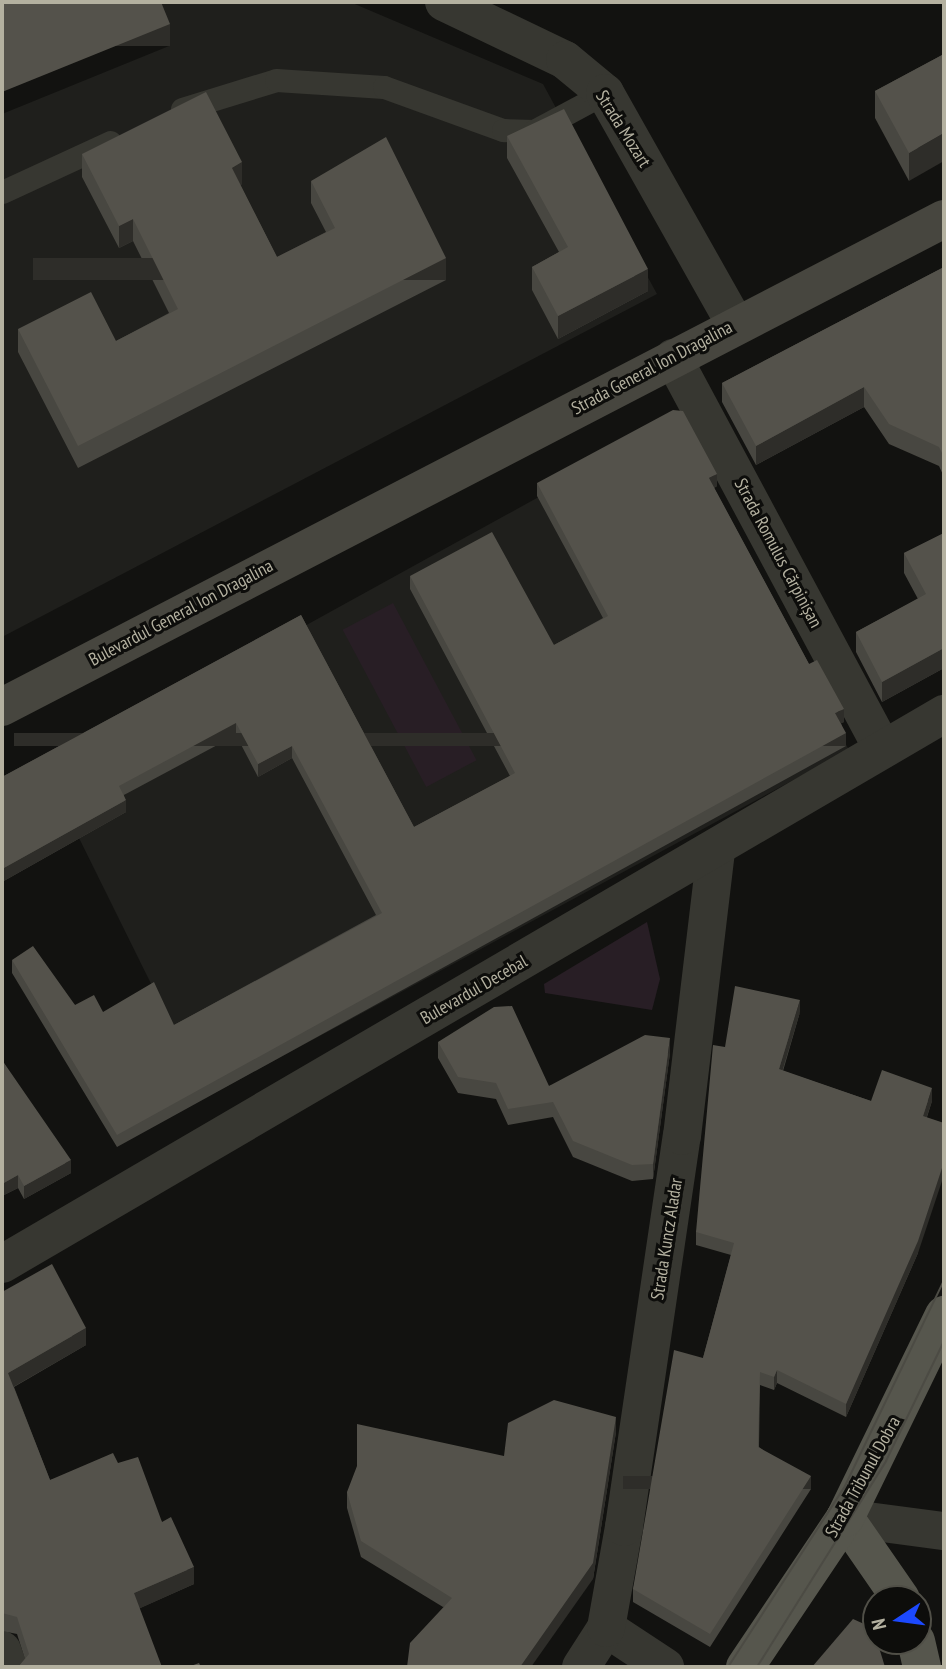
<!DOCTYPE html>
<html>
<head>
<meta charset="utf-8">
<style>
	body { margin:0 }
	#map { position:relative; width:946px; height:1669px; overflow:hidden; background:#121210; font-family:"PT Sans Narrow",sans-serif }
	div>[style] { position:absolute }
	.built>* { inset:0; background:#1f1f1c }
	.green>* { inset:0; background:#281e25; transform-origin:0 0 }
	.service>* { height:23px; margin:-11.5px; padding:0 11.5px; transform-origin:11.5px; border-radius:11.5px; background:#373731 }
	.minor>* { height:38px; margin:-19px; padding:0 19px; transform-origin:19px; border-radius:19px; background:#373731 }
	.tertiary>* { height:38px; margin:-19px; padding:0 19px; transform-origin:19px; border-radius:19px; background:#373731 }
	.secondary>* { height:38px; margin:-19px; padding:0 19px; transform-origin:19px; border-radius:19px; background:#47463f }
	.primary>* { height:38px; margin:-19px; padding:0 19px; transform-origin:19px; border-radius:19px; background:#56564d }
	.tram>* { height:2px; margin:-1px; padding:0 1px; transform-origin:1px; border-radius:1px; background:#4c4b44 }
	.wall>* { inset:0; background:#484741 }
	.shaded-wall>* { inset:0; background:#2e2d29; transform-origin:0 0 }
	.building>* { inset:0; background:#54524b }
	span { translate:-50% -50%; white-space:nowrap; text-align:center; line-height:1.15; -webkit-text-stroke:6px #0d0d0b; paint-order:stroke }
	.street-label { font-size:18px; color:#b4b1a0 }
	.frame { position:absolute; inset:0; border:4px solid #b4b1a0; pointer-events:none }
	.north { position:absolute; left:862px; top:1585px; width:70px; height:70px; box-sizing:border-box; background:#0d0d0b; border:2px solid #504f47; border-radius:50%; rotate:257deg; font-size:19px; font-weight:700; line-height:28px; text-align:center; color:#b4b1a0 }
	.north::after { content:''; display:block; margin:auto; width:24px; height:32px; background:#1c49fe; clip-path:polygon(50% 0,100% 100%,50% 72%,0 100%) }
</style>
</head>
<body>
<div id="map">
	<div class="built">
		<i style="clip-path:polygon(154px 2px,350px 2px,543px 84px,657px 294px,2px 637px,2px 114px,169px 46px)"></i>
		<i style="clip-path:polygon(673px 423px,849px 750px,207px 1097px,79px 838px,301px 628px)"></i>
	</div>
	<div class="green">
		<i style="left:393px;top:603px;width:178px;height:57px;rotate:62deg"></i>
		<i style="clip-path:polygon(647px 922px,660px 979px,652px 1010px,545px 993px,544px 984px)"></i>
	</div>
	<div class="service">
		<i style="left:182px;top:109px;width:98px;rotate:-17.1deg"></i>
		<i style="left:276px;top:80px;width:108px;rotate:3.7deg"></i>
		<i style="left:384px;top:87px;width:127px;rotate:19.9deg"></i>
		<i style="left:503px;top:130px;width:31px;rotate:2deg"></i>
		<i style="left:534px;top:131px;width:81px;rotate:-28.2deg"></i>
		<i style="left:2px;top:192px;width:119px;rotate:-24.8deg"></i>
	</div>
	<div class="minor">
		<i style="left:444px;top:2px;width:134px;rotate:25.6deg"></i>
		<i style="left:565px;top:60px;width:52px;rotate:39.5deg"></i>
		<i style="left:605px;top:93px;width:265px;rotate:60.6deg"></i>
		<i style="left:673px;top:358px;width:444px;rotate:61.8deg"></i>
		<i style="left:606px;top:1628px;width:71px;rotate:33.5deg"></i>
		<i style="left:2px;top:1650px;width:18px;rotate:71deg"></i>
		<i style="left:581px;top:1667px;width:46px;rotate:-57.3deg"></i>
		<i style="left:606px;top:1628px;width:103px;rotate:-79.9deg"></i>
		<i style="left:624px;top:1527px;width:395px;rotate:-81.6deg"></i>
		<i style="left:682px;top:1136px;width:288px;rotate:-83.2deg"></i>
	</div>
	<div class="tertiary">
		<i style="left:2px;top:1264px;width:1091px;rotate:-30.28deg"></i>
		<i style="left:845px;top:1518px;width:100px;rotate:7.5deg"></i>
	</div>
	<div class="secondary">
		<i style="left:2px;top:707px;width:1061px;rotate:-27.39deg"></i>
	</div>
	<div class="primary">
		<i style="left:845px;top:1518px;width:98px;rotate:55.3deg"></i>
		<i style="left:916px;top:1641px;width:27px;rotate:77deg"></i>
		<i style="left:745px;top:1667px;width:179px;rotate:-56.1deg"></i>
		<i style="left:845px;top:1518px;width:226px;rotate:-64deg"></i>
	</div>
	<div class="tram">
		<i style="left:728px;top:1667px;width:213px;rotate:-57.1deg"></i>
		<i style="left:844px;top:1488px;width:231px;rotate:-64.3deg"></i>
		<i style="left:757px;top:1667px;width:243px;rotate:-57.9deg"></i>
		<i style="left:886px;top:1461px;width:133px;rotate:-64.2deg"></i>
	</div>
	<div class="wall">
		<i style="clip-path:polygon(944px 54px,909px 181px,875px 118px,875px 91px)"></i>
		<i style="clip-path:polygon(507px 136px,648px 291px,558px 339px,532px 290px,532px 267px,559px 252px,507px 158px)"></i>
		<i style="clip-path:polygon(82px 154px,242px 184px,240px 185px,277px 257px,326px 232px,311px 203px,311px 181px,446px 280px,78px 468px,18px 352px,18px 329px,116px 341px,169px 313px,133px 241px,119px 248px,82px 177px)"></i>
		<i style="clip-path:polygon(944px 267px,944px 477px,939px 466px,889px 444px,864px 407px,756px 465px,722px 402px,722px 383px)"></i>
		<i style="clip-path:polygon(537px 483px,717px 486px,714px 488px,809px 664px,844px 722px,841px 723px,846px 746px,117px 1147px,12px 973px,12px 960px,75px 1005px,103px 1012px,174px 1025px,376px 915px,292px 758px,258px 777px,236px 735px,124px 795px,126px 812px,2px 882px,2px 777px,301px 615px,414px 827px,510px 776px,410px 589px,410px 576px,554px 645px,603px 618px,537px 496px)"></i>
		<i style="clip-path:polygon(944px 533px,944px 668px,882px 702px,856px 652px,856px 632px,918px 599px,904px 573px,904px 553px)"></i>
		<i style="clip-path:polygon(800px 1012px,783px 1071px,871px 1101px,932px 1101px,927px 1117px,918px 1253px,846px 1417px,777px 1383px,774px 1390px,760px 1385px,759px 1447px,811px 1489px,710px 1647px,633px 1602px,633px 1589px,703px 1358px,731px 1255px,696px 1245px,696px 1232px)"></i>
		<i style="clip-path:polygon(438px 1042px,549px 1086px,670px 1053px,653px 1179px,632px 1181px,573px 1157px,553px 1117px,508px 1125px,496px 1099px,458px 1093px,438px 1058px)"></i>
		<i style="clip-path:polygon(2px 1060px,71px 1173px,24px 1199px,18px 1188px,2px 1196px)"></i>
		<i style="clip-path:polygon(2px 1292px,86px 1345px,14px 1387px,50px 1480px,118px 1463px,162px 1522px,194px 1584px,25px 1659px,17px 1634px,2px 1631px)"></i>
		<i style="clip-path:polygon(616px 1432px,593px 1579px,443px 1607px,361px 1557px,347px 1508px,347px 1492px,504px 1456px)"></i>
	</div>
	<div class="shaded-wall">
		<i style="left:170px;top:24px;width:22px;height:181px;rotate:90deg"></i>
		<i style="clip-path:polygon(944px 133px,944px 161px,909px 181px,909px 153px)"></i>
		<i style="clip-path:polygon(242px 162px,242px 184px,232px 190px,232px 168px)"></i>
		<i style="clip-path:polygon(133px 219px,133px 241px,119px 248px,119px 226px)"></i>
		<i style="left:446px;top:258px;width:22px;height:413px;rotate:90deg"></i>
		<i style="clip-path:polygon(648px 269px,648px 291px,558px 339px,558px 316px)"></i>
		<i style="clip-path:polygon(864px 387px,864px 407px,756px 465px,756px 446px)"></i>
		<i style="clip-path:polygon(717px 474px,717px 486px,709px 491px,709px 478px)"></i>
		<i style="clip-path:polygon(944px 648px,944px 668px,882px 702px,882px 682px)"></i>
		<i style="clip-path:polygon(844px 709px,844px 722px,835px 726px,835px 713px)"></i>
		<i style="left:236px;top:723px;width:12px;height:133px;rotate:90deg"></i>
		<i style="left:846px;top:733px;width:13px;height:832px;rotate:90deg"></i>
		<i style="clip-path:polygon(292px 746px,292px 758px,258px 777px,258px 764px)"></i>
		<i style="clip-path:polygon(126px 800px,126px 812px,2px 882px,2px 869px)"></i>
		<i style="clip-path:polygon(800px 1000px,800px 1012px,779px 1082px,779px 1069px)"></i>
		<i style="clip-path:polygon(670px 1038px,670px 1053px,653px 1179px,653px 1164px)"></i>
		<i style="clip-path:polygon(932px 1088px,932px 1101px,923px 1128px,923px 1116px)"></i>
		<i style="clip-path:polygon(71px 1160px,71px 1173px,24px 1199px,24px 1186px)"></i>
		<i style="clip-path:polygon(944px 1162px,944px 1175px,918px 1253px,846px 1417px,846px 1404px)"></i>
		<i style="clip-path:polygon(18px 1175px,18px 1188px,2px 1196px,2px 1184px)"></i>
		<i style="clip-path:polygon(86px 1328px,86px 1345px,8px 1390px,8px 1373px)"></i>
		<i style="clip-path:polygon(777px 1370px,777px 1383px,774px 1390px,774px 1377px)"></i>
		<i style="clip-path:polygon(616px 1417px,616px 1432px,593px 1579px,531px 1667px,520px 1667px)"></i>
		<i style="left:811px;top:1476px;width:13px;height:188px;rotate:90deg"></i>
		<i style="clip-path:polygon(194px 1567px,194px 1584px,134px 1611px,134px 1593px)"></i>
	</div>
	<div class="building">
		<i style="clip-path:polygon(2px 2px,161px 2px,170px 24px,2px 92px)"></i>
		<i style="clip-path:polygon(944px 54px,944px 133px,909px 153px,875px 91px)"></i>
		<i style="clip-path:polygon(206px 92px,242px 162px,232px 168px,277px 257px,335px 228px,311px 181px,386px 137px,446px 258px,78px 446px,18px 329px,91px 292px,116px 341px,178px 309px,133px 219px,119px 226px,82px 154px)"></i>
		<i style="clip-path:polygon(564px 109px,648px 269px,558px 316px,532px 267px,568px 247px,507px 136px)"></i>
		<i style="clip-path:polygon(944px 267px,944px 457px,939px 447px,889px 424px,864px 387px,756px 446px,722px 383px)"></i>
		<i style="clip-path:polygon(673px 410px,683px 411px,717px 474px,709px 478px,809px 664px,817px 660px,844px 709px,835px 713px,846px 733px,117px 1135px,12px 960px,33px 946px,75px 1005px,94px 995px,103px 1012px,154px 982px,174px 1025px,382px 913px,292px 746px,258px 764px,236px 723px,119px 786px,126px 800px,2px 869px,2px 777px,301px 615px,414px 827px,515px 773px,410px 576px,492px 532px,554px 645px,608px 616px,537px 483px)"></i>
		<i style="clip-path:polygon(944px 533px,944px 648px,882px 682px,856px 632px,926px 594px,904px 553px)"></i>
		<i style="clip-path:polygon(735px 986px,800px 1000px,779px 1069px,871px 1101px,882px 1070px,932px 1088px,923px 1116px,944px 1123px,944px 1162px,918px 1241px,846px 1404px,777px 1370px,774px 1377px,760px 1372px,758px 1447px,811px 1476px,710px 1634px,633px 1589px,674px 1350px,703px 1358px,734px 1243px,696px 1232px,713px 1045px,725px 1047px)"></i>
		<i style="clip-path:polygon(512px 1006px,549px 1086px,645px 1035px,670px 1038px,653px 1164px,632px 1165px,573px 1141px,553px 1102px,508px 1109px,496px 1083px,458px 1077px,438px 1042px,494px 1007px)"></i>
		<i style="clip-path:polygon(2px 1060px,71px 1160px,24px 1186px,18px 1175px,2px 1184px)"></i>
		<i style="clip-path:polygon(52px 1264px,86px 1328px,8px 1373px,50px 1480px,113px 1453px,118px 1463px,138px 1457px,162px 1522px,171px 1517px,194px 1567px,134px 1593px,162px 1667px,18px 1667px,29px 1654px,17px 1617px,2px 1613px,2px 1292px)"></i>
		<i style="clip-path:polygon(554px 1400px,616px 1417px,593px 1563px,520px 1667px,407px 1667px,410px 1643px,452px 1598px,361px 1541px,347px 1492px,357px 1466px,357px 1424px,504px 1456px,508px 1423px)"></i>
		<i style="clip-path:polygon(853px 1619px,873px 1628px,885px 1667px,812px 1667px)"></i>
		<i style="clip-path:polygon(199px 1663px,201px 1667px,188px 1667px)"></i>
	</div>
	<div class="street-label">
		<span style="left:623px;top:129px;rotate:58deg">Strada Mozart</span>
		<span style="left:652px;top:368px;rotate:-28deg">Strada General Ion Dragalina</span>
		<span style="left:778px;top:553px;rotate:62deg">Strada Romulus Cărpinișan</span>
		<span style="left:181px;top:613px;rotate:-28deg">Bulevardul General Ion Dragalina</span>
		<span style="left:474px;top:990px;rotate:-30deg">Bulevardul Decebal</span>
		<span style="left:667px;top:1239px;rotate:-81deg">Strada Kuncz Aladar</span>
		<span style="left:863px;top:1477px;rotate:-61deg">Strada Tribunul Dobra</span>
	</div>
	<div class="frame"></div>
	<div class="north">N</div>
</div>
</body>
</html>
